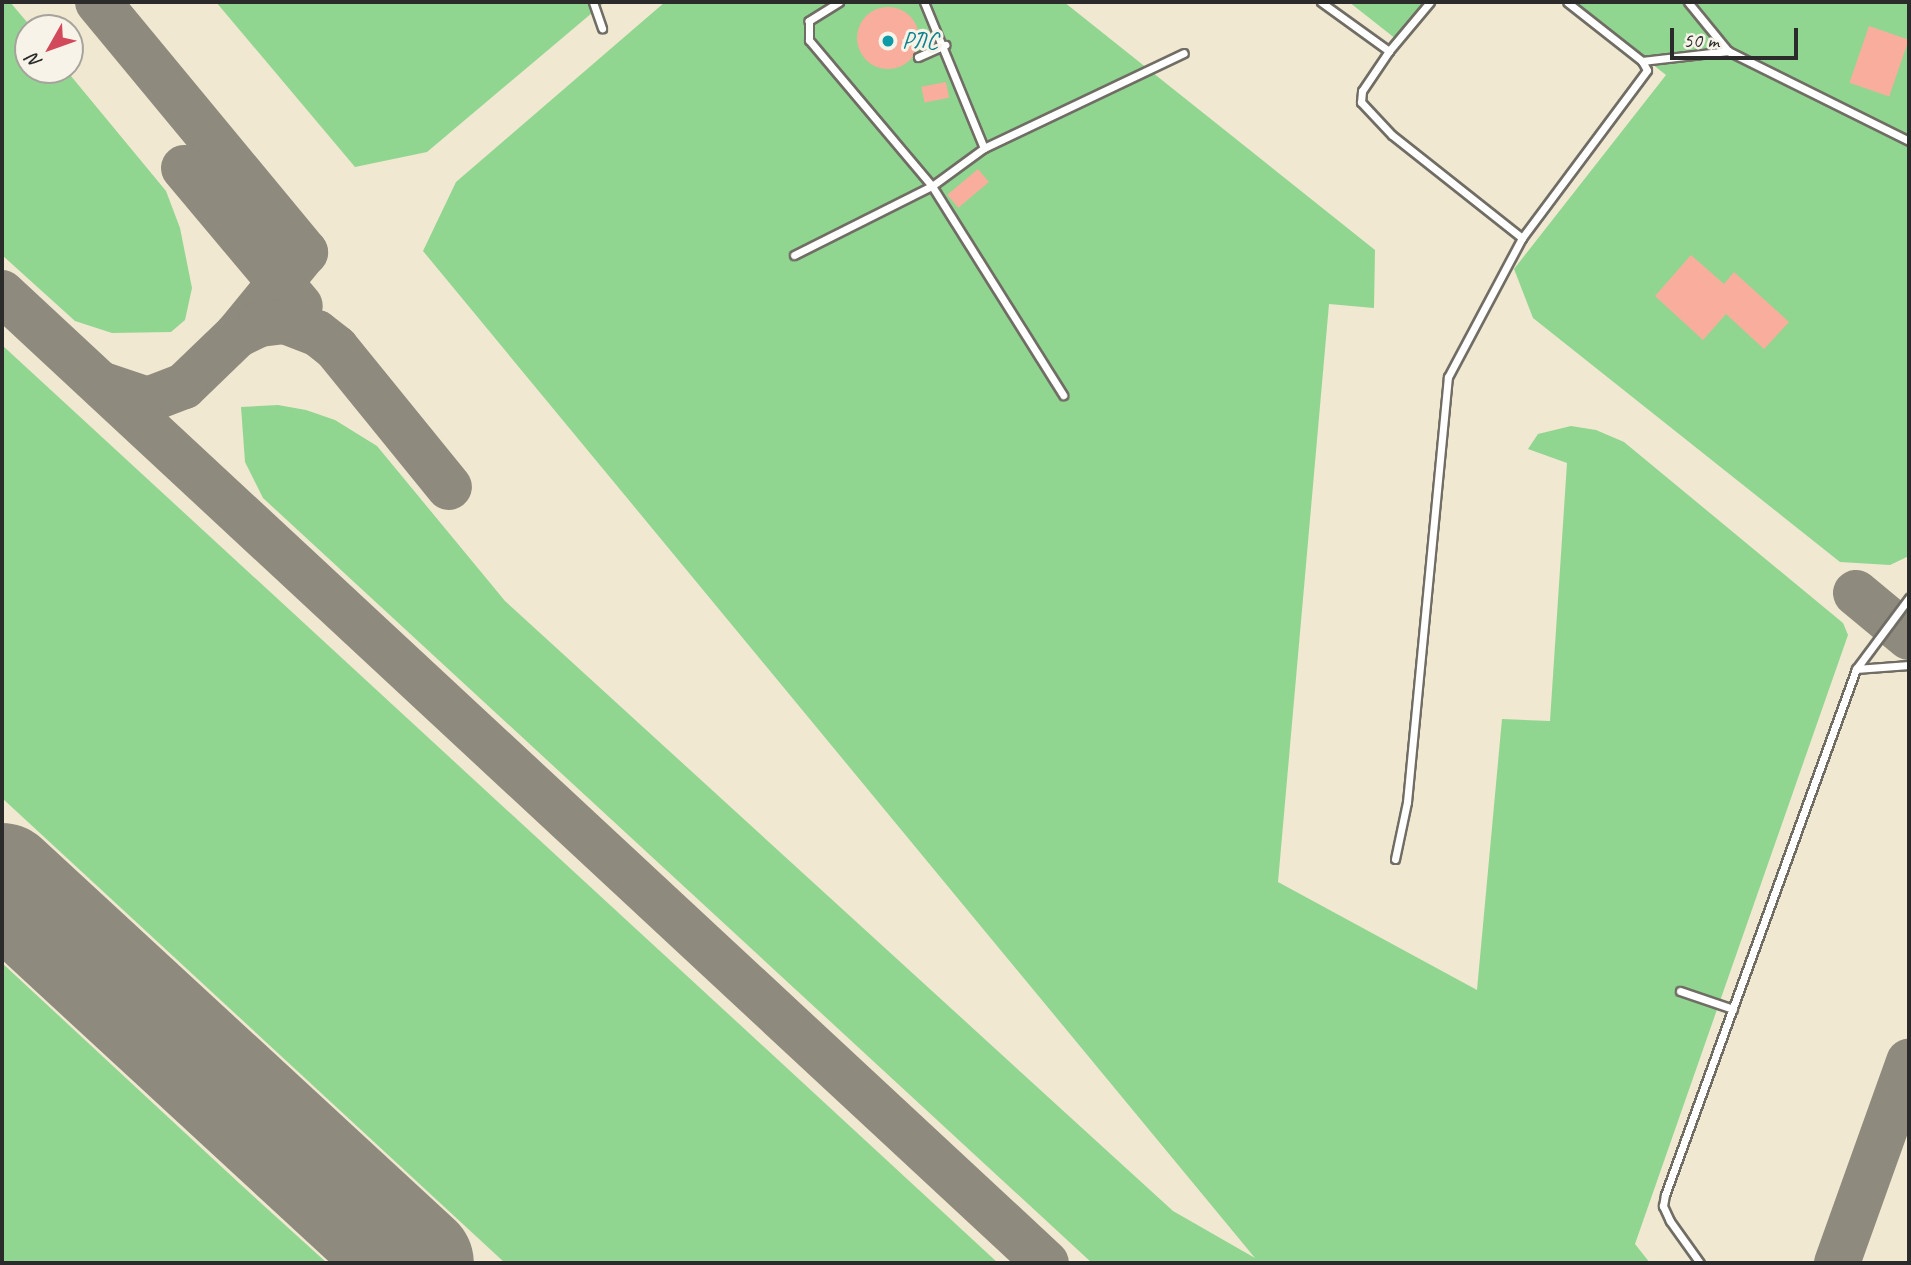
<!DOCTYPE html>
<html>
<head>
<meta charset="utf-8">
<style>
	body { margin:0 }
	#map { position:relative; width:1911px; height:1265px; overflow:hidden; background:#f0e8d0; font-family:Caveat,sans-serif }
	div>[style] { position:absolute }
	.green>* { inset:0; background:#90d690 }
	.taxiway>* { height:46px; margin:-23px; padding:0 23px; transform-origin:23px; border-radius:23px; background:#8e8a7e }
	.runway>* { height:116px; margin:-58px; padding:0 58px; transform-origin:58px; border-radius:58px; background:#8e8a7e }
	.building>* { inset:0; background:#f9ae9d; transform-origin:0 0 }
	.round { border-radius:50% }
	.roads { filter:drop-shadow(2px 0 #706d65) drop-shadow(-2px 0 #706d65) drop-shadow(0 2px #706d65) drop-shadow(0 -2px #706d65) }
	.lane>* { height:7px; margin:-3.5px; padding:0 3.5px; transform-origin:3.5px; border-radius:3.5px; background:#fff }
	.dots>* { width:19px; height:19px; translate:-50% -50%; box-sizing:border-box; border:4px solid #f7f3e8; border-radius:50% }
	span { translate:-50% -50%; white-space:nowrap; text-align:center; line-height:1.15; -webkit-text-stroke:6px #f7f3e8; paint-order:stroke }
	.culture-label { font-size:24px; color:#0d838f }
	.left { translate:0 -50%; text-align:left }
	.frame { position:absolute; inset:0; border:4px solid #2b2b2b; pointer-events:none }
	.north { position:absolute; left:14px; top:14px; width:70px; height:70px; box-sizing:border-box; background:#f7f3e8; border:2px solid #a5a39c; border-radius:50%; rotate:230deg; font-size:19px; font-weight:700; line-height:28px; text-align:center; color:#2b2b2b }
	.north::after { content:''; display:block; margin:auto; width:24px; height:32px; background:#d1495b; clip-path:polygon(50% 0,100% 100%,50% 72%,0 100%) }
	.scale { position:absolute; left:1670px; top:28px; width:128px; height:32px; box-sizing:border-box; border:4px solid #2b2b2b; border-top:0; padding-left:9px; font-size:21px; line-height:24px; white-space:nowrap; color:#2b2b2b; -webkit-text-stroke:5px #f7f3e8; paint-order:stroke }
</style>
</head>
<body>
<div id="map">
	<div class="green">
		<i style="clip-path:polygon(2px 2px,10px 2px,32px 28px,28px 28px,28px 70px,66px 70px,166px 191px,180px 228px,192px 288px,185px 320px,171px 332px,112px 333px,75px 321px,2px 255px)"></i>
		<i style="clip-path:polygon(216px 2px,605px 2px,427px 152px,355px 167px)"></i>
		<i style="clip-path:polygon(665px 2px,1064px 2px,1375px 250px,1374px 308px,1329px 304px,1278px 882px,1477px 990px,1502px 719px,1550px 721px,1567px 463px,1528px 449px,1538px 434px,1571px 426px,1596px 430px,1624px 442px,1843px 623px,1848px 635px,1635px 1244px,1650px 1263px,1092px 1263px,263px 498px,245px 462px,241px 407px,278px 405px,306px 410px,335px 420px,377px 446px,505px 601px,1173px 1211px,1255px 1258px,423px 251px,456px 182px)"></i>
		<i style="clip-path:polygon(1349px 2px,1427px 2px,1396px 39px)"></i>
		<i style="clip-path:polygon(1573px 2px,1909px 2px,1909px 556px,1890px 565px,1840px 562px,1533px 318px,1514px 269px,1666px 75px)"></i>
		<i style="clip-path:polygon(2px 345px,750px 1034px,998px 1263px,505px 1263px,2px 798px)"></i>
		<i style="clip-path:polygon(2px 963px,239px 1183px,327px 1263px,2px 1263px)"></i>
	</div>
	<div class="taxiway">
		<i style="left:98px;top:2px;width:325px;rotate:50.4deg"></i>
		<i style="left:305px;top:252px;width:107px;rotate:129.3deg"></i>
		<i style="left:237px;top:335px;width:74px;rotate:136.1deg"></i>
		<i style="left:184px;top:386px;width:39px;rotate:159deg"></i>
		<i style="left:148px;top:400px;width:47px;rotate:-161.6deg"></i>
		<i style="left:184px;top:168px;width:180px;rotate:50deg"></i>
		<i style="left:2px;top:293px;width:1425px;rotate:42.9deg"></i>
		<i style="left:237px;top:335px;width:25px;rotate:-26deg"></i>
		<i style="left:260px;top:324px;width:25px;rotate:-7deg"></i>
		<i style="left:285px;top:321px;width:34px;rotate:21deg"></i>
		<i style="left:317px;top:333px;width:24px;rotate:38deg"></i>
		<i style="left:336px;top:348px;width:179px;rotate:50.9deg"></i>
		<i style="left:1856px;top:593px;width:69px;rotate:39.7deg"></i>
		<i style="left:1837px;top:1263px;width:214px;rotate:-70.3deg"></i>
	</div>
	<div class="runway">
		<i style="left:2px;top:881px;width:563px;rotate:42.7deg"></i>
	</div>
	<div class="building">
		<i class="round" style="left:857px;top:7px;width:62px;height:62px"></i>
		<i style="left:1869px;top:26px;width:42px;height:60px;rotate:19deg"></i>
		<i style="left:946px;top:82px;width:16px;height:25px;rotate:79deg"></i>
		<i style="left:978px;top:169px;width:17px;height:40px;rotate:50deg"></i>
		<i style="clip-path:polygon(1691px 255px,1724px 284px,1734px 272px,1789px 322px,1764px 349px,1726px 314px,1703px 340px,1655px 296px)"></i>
	</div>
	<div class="roads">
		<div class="lane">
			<i style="left:593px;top:2px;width:28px;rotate:71deg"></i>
			<i style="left:839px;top:2px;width:36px;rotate:148deg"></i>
			<i style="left:809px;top:21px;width:19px;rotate:90deg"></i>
			<i style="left:809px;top:40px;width:191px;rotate:49.9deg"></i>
			<i style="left:932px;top:186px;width:64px;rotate:-36.2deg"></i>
			<i style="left:984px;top:148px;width:221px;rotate:-25.4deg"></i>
			<i style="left:924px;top:2px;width:158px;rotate:67.7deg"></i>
			<i style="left:1321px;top:2px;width:84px;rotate:35.8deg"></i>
			<i style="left:1430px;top:2px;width:64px;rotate:129.9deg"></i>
			<i style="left:1389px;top:51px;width:48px;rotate:124deg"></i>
			<i style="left:1362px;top:91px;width:11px;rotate:95deg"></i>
			<i style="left:1361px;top:102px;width:45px;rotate:46.8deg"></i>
			<i style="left:1392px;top:135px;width:166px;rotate:38.4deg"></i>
			<i style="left:1522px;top:238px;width:209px;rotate:-53.3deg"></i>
			<i style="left:1647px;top:70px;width:10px;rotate:-119deg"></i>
			<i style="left:1642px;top:61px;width:95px;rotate:-141.8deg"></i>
			<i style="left:1688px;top:2px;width:63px;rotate:50.8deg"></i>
			<i style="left:1728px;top:51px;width:202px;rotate:26.4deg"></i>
			<i style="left:918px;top:57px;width:30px;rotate:-24deg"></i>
			<i style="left:1642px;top:61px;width:87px;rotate:-6.6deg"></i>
			<i style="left:794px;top:255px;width:154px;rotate:-26.6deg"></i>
			<i style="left:932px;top:186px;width:247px;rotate:57.9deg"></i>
			<i style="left:1856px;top:669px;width:89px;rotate:-53.3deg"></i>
			<i style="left:1395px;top:859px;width:58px;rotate:-78.1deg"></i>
			<i style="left:1407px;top:802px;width:427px;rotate:-84.5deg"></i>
			<i style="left:1448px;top:377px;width:157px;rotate:-62deg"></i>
			<i style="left:1680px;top:991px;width:56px;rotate:18.8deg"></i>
			<i style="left:1700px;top:1263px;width:52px;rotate:-125.5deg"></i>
			<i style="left:1670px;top:1221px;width:17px;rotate:-115deg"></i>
			<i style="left:1663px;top:1206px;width:11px;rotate:-80deg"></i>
			<i style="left:1665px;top:1195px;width:560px;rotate:-70.04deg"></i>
			<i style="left:1856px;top:669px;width:53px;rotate:-4.3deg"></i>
		</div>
	</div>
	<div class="dots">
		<i style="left:888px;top:41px;background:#0f9aa8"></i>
	</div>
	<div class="culture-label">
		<span class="left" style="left:902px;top:41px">РЛС</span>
	</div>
	<div class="frame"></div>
	<div class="north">N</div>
	<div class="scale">50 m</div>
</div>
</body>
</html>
